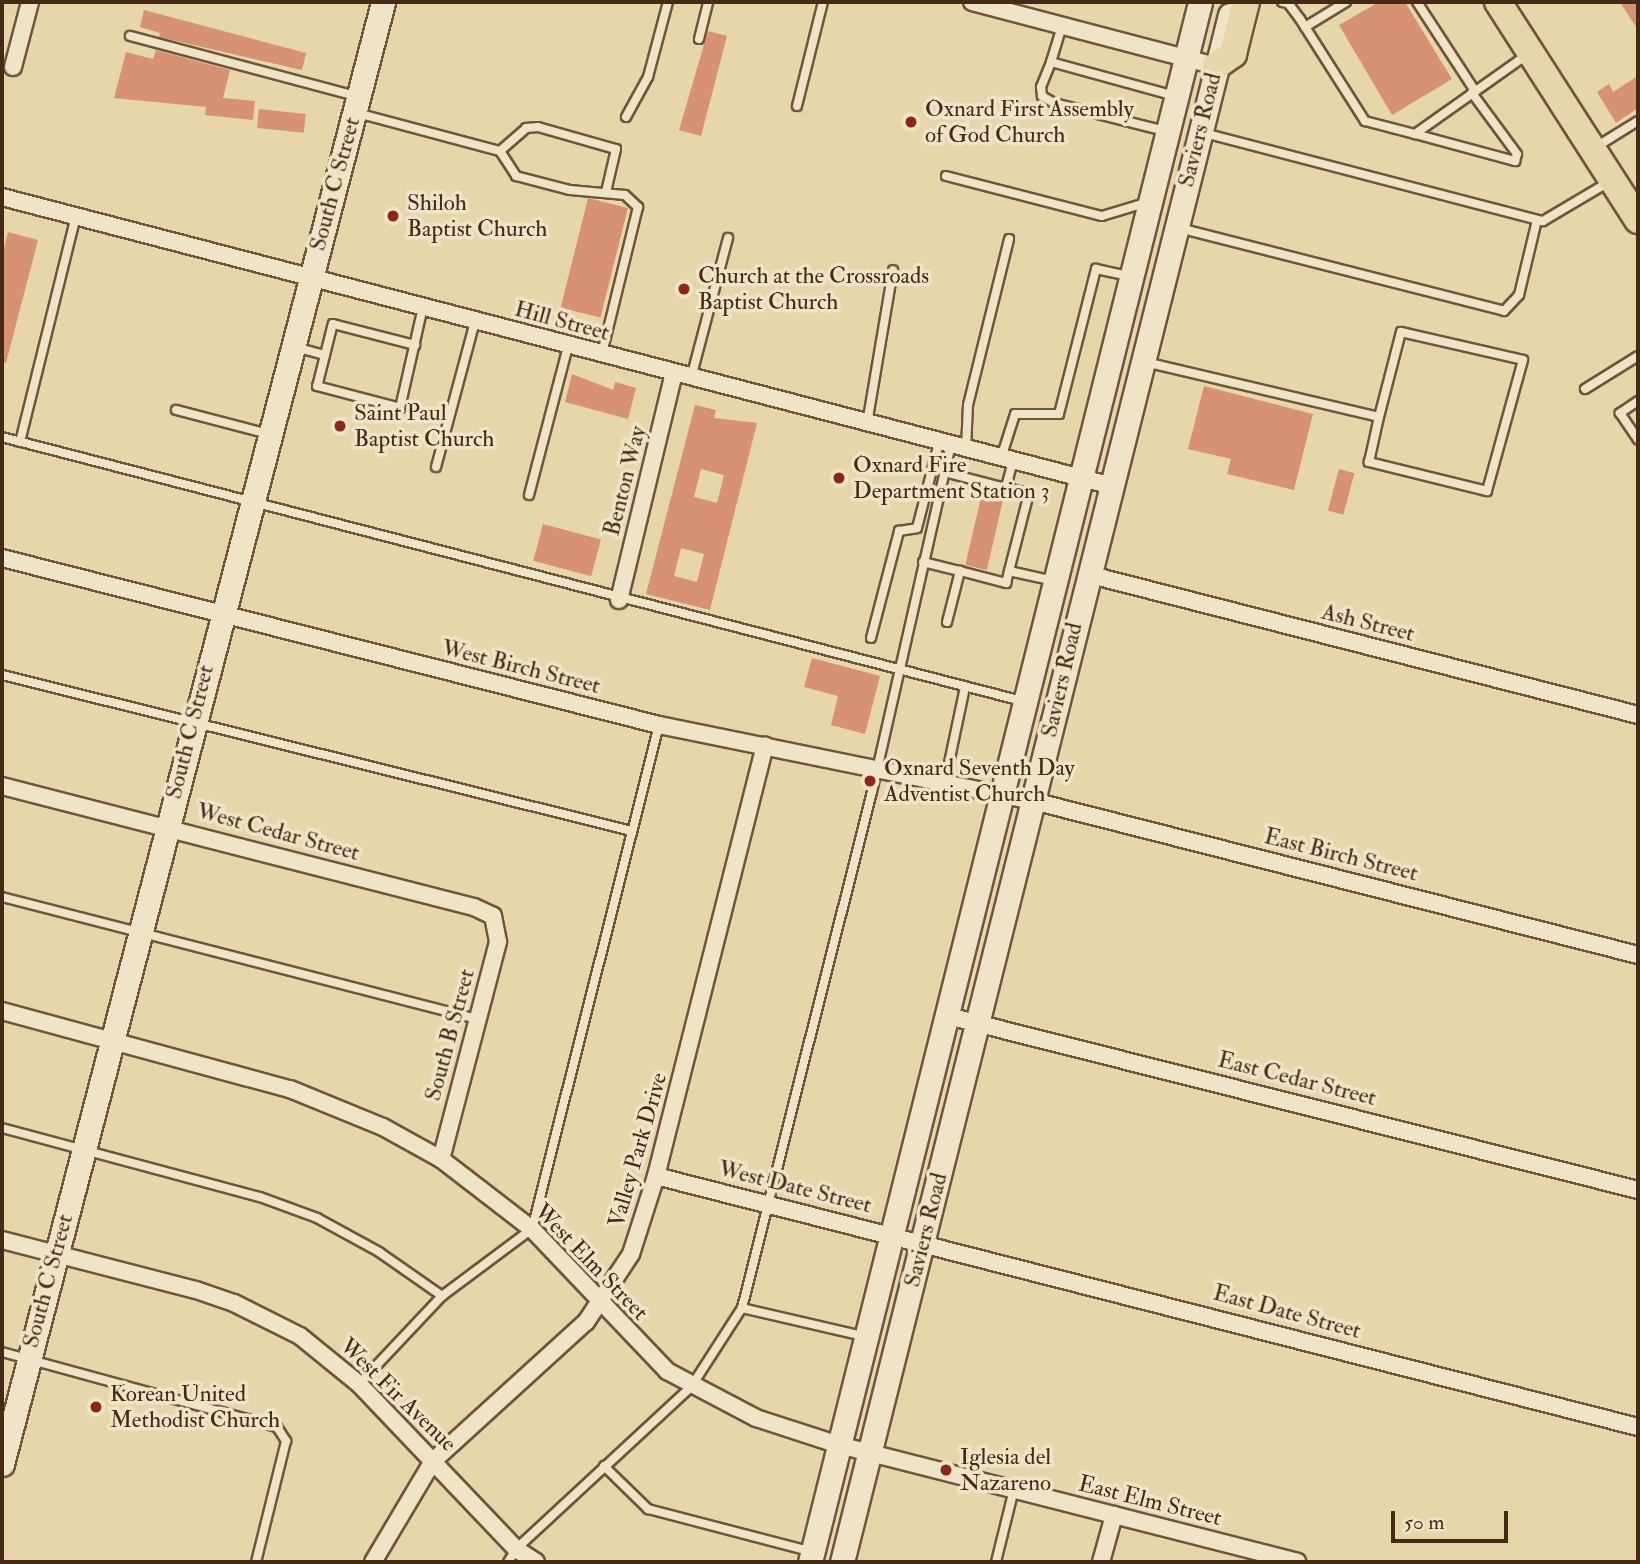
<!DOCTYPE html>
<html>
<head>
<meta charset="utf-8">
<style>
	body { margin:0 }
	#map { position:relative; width:1640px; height:1564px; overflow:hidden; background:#e7d6a9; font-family:"IM FELL Double Pica",serif }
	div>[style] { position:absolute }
	.building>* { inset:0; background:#d69272; transform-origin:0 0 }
	.roads { filter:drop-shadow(2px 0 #6e553c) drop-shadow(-2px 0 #6e553c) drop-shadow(0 2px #6e553c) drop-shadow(0 -2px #6e553c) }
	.lane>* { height:8px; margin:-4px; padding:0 4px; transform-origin:4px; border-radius:4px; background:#efe4c7 }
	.street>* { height:16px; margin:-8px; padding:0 8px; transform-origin:8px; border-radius:8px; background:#efe4c7 }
	.secondary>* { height:23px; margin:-11.5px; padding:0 11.5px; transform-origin:11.5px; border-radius:11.5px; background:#efe4c7 }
	.primary>* { height:26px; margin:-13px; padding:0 13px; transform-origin:13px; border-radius:13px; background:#e7d6a9 }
	.dots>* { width:19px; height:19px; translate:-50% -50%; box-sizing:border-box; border:4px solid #efe4c7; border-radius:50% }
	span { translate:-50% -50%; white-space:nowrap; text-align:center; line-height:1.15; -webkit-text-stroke:7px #efe4c7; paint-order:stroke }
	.poi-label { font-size:23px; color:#462a17 }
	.left { translate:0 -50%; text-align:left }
	.street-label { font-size:23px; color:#462a17 }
	.frame { position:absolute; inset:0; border:4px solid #462a17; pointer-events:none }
	.scale { position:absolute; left:1391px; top:1511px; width:117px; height:32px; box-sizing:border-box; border:4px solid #462a17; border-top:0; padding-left:9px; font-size:21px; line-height:24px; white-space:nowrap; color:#462a17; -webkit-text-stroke:5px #efe4c7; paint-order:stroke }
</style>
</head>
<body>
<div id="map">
	<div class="building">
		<i style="clip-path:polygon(1379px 2px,1405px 2px,1452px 79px,1392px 115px,1339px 25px)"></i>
		<i style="clip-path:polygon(1620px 2px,1638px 2px,1638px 30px)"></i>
		<i style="clip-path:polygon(144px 10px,306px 53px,302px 70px,159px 37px,160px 33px,140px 27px)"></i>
		<i style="clip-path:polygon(708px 31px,727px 36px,701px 136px,679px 130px)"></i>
		<i style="clip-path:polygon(156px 50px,230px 70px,223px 98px,255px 101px,253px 120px,205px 115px,206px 107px,114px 98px,126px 52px,153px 59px)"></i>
		<i style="clip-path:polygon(1638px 76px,1638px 108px,1616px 123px,1597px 92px,1609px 84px,1613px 92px)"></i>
		<i style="left:259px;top:109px;width:47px;height:19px;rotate:6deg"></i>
		<i style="left:588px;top:198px;width:41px;height:113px;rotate:14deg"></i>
		<i style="clip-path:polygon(8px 232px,38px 240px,6px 363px,2px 362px,2px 257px)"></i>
		<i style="clip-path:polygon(572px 374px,613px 390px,615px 382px,636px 388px,628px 419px,565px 402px)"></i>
		<i style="clip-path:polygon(1204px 386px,1313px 414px,1294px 490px,1227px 474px,1231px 459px,1188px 449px)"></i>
		<i style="clip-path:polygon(evenodd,695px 405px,716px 410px,714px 418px,757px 423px,710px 610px,646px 594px,695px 405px,701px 469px,724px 475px,717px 503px,694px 497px,701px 469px,695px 405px,681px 548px,704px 554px,697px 582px,674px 576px,681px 548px)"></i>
		<i style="left:1339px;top:469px;width:16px;height:43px;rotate:15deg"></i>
		<i style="left:982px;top:493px;width:22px;height:74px;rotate:13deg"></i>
		<i style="left:543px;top:524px;width:60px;height:38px;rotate:15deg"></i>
		<i style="clip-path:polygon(812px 658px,880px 676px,865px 734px,831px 725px,838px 696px,804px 687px)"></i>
	</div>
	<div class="roads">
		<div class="lane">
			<i style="left:1282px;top:2px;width:6px;rotate:9deg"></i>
			<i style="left:1288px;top:3px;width:20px;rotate:53deg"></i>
			<i style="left:1300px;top:19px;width:121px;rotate:57.5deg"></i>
			<i style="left:1365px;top:121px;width:52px;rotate:14.6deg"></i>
			<i style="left:1415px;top:134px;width:138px;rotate:-35.3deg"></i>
			<i style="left:1417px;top:2px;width:106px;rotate:56.9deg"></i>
			<i style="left:1305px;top:27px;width:48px;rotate:-31.4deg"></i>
			<i style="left:130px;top:36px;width:233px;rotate:14.9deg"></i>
			<i style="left:699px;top:39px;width:38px;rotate:-76deg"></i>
			<i style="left:1051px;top:62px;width:39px;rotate:-73deg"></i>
			<i style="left:797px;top:106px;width:107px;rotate:-76deg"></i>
			<i style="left:357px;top:113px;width:148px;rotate:14.9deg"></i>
			<i style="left:626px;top:117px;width:46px;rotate:-61.2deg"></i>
			<i style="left:648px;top:77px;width:78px;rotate:-75.1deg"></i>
			<i style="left:1165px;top:131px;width:114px;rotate:-165.8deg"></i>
			<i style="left:1054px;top:103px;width:14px;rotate:-150deg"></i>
			<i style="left:1042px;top:96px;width:9px;rotate:-96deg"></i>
			<i style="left:1041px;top:87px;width:27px;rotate:-68deg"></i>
			<i style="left:1051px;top:62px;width:129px;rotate:15.3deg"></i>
			<i style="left:1204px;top:133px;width:350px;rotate:14.6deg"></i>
			<i style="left:1543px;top:221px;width:77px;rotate:-30.6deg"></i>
			<i style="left:1415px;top:134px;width:104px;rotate:15.1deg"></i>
			<i style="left:1515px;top:161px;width:7px;rotate:-74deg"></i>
			<i style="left:1517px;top:154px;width:76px;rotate:-126.4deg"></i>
			<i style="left:1596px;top:147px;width:49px;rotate:-31.8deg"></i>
			<i style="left:500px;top:151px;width:30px;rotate:57deg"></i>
			<i style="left:516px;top:176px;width:56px;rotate:14.5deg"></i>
			<i style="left:570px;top:190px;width:55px;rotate:5.2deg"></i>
			<i style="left:625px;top:195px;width:18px;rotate:43deg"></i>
			<i style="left:638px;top:207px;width:151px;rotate:103.8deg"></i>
			<i style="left:500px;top:151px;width:35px;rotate:-41deg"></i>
			<i style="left:526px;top:128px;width:12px;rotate:-5deg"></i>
			<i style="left:538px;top:127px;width:81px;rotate:15.8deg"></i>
			<i style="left:616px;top:149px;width:44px;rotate:103.1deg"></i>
			<i style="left:946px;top:176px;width:161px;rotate:14.4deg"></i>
			<i style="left:1102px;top:216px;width:45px;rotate:-16.8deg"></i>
			<i style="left:1179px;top:228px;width:335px;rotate:14.3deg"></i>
			<i style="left:1504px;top:311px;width:22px;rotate:-47deg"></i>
			<i style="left:1519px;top:295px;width:77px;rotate:-76.5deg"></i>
			<i style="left:295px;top:347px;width:31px;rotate:15deg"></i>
			<i style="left:325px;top:355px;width:32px;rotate:104deg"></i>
			<i style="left:317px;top:386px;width:86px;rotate:14.8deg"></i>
			<i style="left:400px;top:408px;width:104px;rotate:-77.2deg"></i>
			<i style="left:325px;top:355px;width:32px;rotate:-76deg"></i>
			<i style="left:333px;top:324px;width:85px;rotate:14.4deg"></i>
			<i style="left:1145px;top:362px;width:240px;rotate:13.2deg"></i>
			<i style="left:1379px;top:417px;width:88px;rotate:-75.5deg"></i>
			<i style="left:1401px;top:332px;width:125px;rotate:12.9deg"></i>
			<i style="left:1523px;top:360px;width:136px;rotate:105.4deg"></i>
			<i style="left:1487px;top:491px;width:122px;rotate:-166.2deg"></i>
			<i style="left:1369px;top:462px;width:46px;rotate:-77.5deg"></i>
			<i style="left:691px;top:378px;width:145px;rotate:-75.2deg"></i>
			<i style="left:1585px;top:389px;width:62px;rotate:-31.9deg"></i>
			<i style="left:1638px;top:401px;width:22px;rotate:146deg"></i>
			<i style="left:1620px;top:413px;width:32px;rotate:56deg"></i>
			<i style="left:176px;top:410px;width:95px;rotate:14.6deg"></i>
			<i style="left:867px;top:424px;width:156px;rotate:-80.4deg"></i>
			<i style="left:2px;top:437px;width:1054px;rotate:14.51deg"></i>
			<i style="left:20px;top:442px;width:233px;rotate:-76.1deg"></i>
			<i style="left:966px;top:449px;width:44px;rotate:-87.4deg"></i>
			<i style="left:968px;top:405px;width:171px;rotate:-76.1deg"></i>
			<i style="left:1001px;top:458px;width:46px;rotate:-72.3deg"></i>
			<i style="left:1015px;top:414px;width:44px"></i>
			<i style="left:1059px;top:414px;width:150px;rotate:-75.7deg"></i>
			<i style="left:1096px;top:269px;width:34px;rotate:12deg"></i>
			<i style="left:1013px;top:461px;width:28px;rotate:105deg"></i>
			<i style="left:1006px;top:488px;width:24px;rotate:12deg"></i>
			<i style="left:1029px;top:493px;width:81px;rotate:104.4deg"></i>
			<i style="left:1009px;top:571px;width:46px;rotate:12.5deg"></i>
			<i style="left:436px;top:467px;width:151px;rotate:-75deg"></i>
			<i style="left:944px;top:472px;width:64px;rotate:14.5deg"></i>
			<i style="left:529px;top:495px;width:154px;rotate:-75.3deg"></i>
			<i style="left:923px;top:562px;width:38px;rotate:14deg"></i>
			<i style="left:947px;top:622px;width:53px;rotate:-75.7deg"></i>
			<i style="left:960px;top:571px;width:48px;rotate:14.6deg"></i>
			<i style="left:1006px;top:583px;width:12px;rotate:-76deg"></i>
			<i style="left:871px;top:638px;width:111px;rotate:-75.3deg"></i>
			<i style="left:899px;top:531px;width:18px;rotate:-9deg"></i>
			<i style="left:917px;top:528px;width:88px;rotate:-75.5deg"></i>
			<i style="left:2px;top:675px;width:649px;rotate:13.91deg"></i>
			<i style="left:945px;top:782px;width:97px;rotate:-78.1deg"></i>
			<i style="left:2px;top:897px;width:491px;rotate:14.4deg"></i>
			<i style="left:2px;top:1128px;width:267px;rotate:15deg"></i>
			<i style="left:260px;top:1197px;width:61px;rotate:20.2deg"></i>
			<i style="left:317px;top:1218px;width:71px;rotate:28.7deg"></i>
			<i style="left:379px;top:1252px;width:77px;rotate:34.9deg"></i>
			<i style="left:742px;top:1308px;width:124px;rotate:13deg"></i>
			<i style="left:2px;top:1352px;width:285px;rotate:15.3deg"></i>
			<i style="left:277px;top:1427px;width:17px;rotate:57deg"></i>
			<i style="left:286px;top:1441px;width:125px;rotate:103.9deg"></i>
			<i style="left:359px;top:1384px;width:121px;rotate:-46.7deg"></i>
			<i style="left:442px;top:1296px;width:112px;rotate:-36.7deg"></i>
			<i style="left:532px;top:1229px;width:520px;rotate:-75.86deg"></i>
			<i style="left:604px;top:1466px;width:62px;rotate:44.3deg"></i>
			<i style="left:648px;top:1509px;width:166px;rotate:14.6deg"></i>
			<i style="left:508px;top:1562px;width:15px;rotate:-58deg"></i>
			<i style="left:516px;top:1549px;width:238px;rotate:-42.8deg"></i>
			<i style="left:691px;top:1387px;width:94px;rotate:-57.2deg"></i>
			<i style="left:742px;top:1308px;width:532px;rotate:-75.86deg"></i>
			<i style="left:872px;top:792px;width:356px;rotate:-77.2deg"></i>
			<i style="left:996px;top:1562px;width:75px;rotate:-76.1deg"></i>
		</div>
		<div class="street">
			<i style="left:972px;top:2px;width:252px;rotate:14.7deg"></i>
			<i style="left:13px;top:67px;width:67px;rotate:-75.3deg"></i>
			<i style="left:2px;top:197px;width:1147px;rotate:14.59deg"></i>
			<i style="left:2px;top:558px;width:678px;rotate:14.26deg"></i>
			<i style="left:659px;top:725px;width:382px;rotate:11.5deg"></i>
			<i style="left:1033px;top:801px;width:624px;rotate:14.28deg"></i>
			<i style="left:1087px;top:574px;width:569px;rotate:14.35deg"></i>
			<i style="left:619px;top:600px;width:234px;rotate:-76.4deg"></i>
			<i style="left:2px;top:786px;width:487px;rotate:14.4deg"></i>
			<i style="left:474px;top:907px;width:21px;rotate:25deg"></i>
			<i style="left:493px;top:916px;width:26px;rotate:79deg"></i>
			<i style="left:498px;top:942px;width:224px;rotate:104.7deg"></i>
			<i style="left:2px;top:1011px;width:298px;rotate:15.2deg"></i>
			<i style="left:290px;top:1089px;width:100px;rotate:22.2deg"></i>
			<i style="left:383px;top:1127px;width:66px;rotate:28.9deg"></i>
			<i style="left:441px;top:1159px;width:115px;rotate:37.6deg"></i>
			<i style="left:532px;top:1229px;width:196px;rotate:46.4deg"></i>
			<i style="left:667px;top:1371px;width:101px;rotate:27.8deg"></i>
			<i style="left:756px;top:1418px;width:87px;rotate:18deg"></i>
			<i style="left:839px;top:1445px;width:473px;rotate:14.3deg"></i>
			<i style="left:944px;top:1015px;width:716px;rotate:14.15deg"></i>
			<i style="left:656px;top:1176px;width:1014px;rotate:14.34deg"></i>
			<i style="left:2px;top:1240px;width:200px;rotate:14.5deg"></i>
			<i style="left:196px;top:1290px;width:40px;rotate:18.9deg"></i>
			<i style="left:234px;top:1303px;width:74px;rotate:26.6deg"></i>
			<i style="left:300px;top:1336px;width:76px;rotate:39.1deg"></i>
			<i style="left:359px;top:1384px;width:228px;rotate:46.4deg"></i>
			<i style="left:516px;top:1549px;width:24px;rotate:33deg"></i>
			<i style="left:373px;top:1562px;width:117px;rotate:-59.3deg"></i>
			<i style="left:433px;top:1461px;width:207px;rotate:-42.3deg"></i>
			<i style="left:586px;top:1322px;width:82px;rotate:-56.5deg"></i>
			<i style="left:631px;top:1254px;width:82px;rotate:-72.2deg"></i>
			<i style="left:656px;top:1176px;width:444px;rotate:-75.8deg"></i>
			<i style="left:1101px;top:1562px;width:49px;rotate:-74.5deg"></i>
		</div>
		<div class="secondary">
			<i style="left:2px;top:1464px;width:1511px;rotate:-75.39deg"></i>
			<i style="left:810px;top:1562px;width:1608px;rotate:-75.96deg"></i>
			<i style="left:842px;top:1562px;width:1595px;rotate:-75.92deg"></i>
		</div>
		<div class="primary">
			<i style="left:1498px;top:2px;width:259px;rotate:57.3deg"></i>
			<i style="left:1216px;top:66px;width:21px;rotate:-35deg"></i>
			<i style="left:1233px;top:54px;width:54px;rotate:-76deg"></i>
		</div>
	</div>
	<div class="dots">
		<i style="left:911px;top:122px;background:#8f2418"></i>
		<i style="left:393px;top:216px;background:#8f2418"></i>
		<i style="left:684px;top:289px;background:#8f2418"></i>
		<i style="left:340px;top:426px;background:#8f2418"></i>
		<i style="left:839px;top:478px;background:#8f2418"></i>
		<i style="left:870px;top:781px;background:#8f2418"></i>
		<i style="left:96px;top:1407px;background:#8f2418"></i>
		<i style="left:946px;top:1470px;background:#8f2418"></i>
	</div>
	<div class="poi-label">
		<span class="left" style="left:925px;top:122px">Oxnard First Assembly<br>of God Church</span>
		<span class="left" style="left:407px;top:216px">Shiloh<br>Baptist Church</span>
		<span class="left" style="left:698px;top:289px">Church at the Crossroads<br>Baptist Church</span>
		<span class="left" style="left:354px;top:426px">Saint Paul<br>Baptist Church</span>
		<span class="left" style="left:853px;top:478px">Oxnard Fire<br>Department Station 3</span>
		<span class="left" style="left:884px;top:781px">Oxnard Seventh Day<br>Adventist Church</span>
		<span class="left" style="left:110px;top:1407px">Korean United<br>Methodist Church</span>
		<span class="left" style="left:960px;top:1470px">Iglesia del<br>Nazareno</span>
	</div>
	<div class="street-label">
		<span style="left:1200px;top:130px;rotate:-76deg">Saviers Road</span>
		<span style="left:335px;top:184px;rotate:-75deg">South C Street</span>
		<span style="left:562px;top:321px;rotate:15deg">Hill Street</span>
		<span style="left:625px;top:481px;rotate:-76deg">Benton Way</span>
		<span style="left:1368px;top:623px;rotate:14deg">Ash Street</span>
		<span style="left:521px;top:667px;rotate:14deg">West Birch Street</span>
		<span style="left:1062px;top:680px;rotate:-77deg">Saviers Road</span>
		<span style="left:190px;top:732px;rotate:-76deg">South C Street</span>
		<span style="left:278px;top:832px;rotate:15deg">West Cedar Street</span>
		<span style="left:1341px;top:855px;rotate:14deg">East Birch Street</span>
		<span style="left:450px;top:1035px;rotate:-75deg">South B Street</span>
		<span style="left:1297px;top:1079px;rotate:14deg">East Cedar Street</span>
		<span style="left:638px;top:1150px;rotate:-74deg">Valley Park Drive</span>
		<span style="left:795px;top:1187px;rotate:14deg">West Date Street</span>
		<span style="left:926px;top:1230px;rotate:-76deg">Saviers Road</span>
		<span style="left:591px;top:1262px;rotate:46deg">West Elm Street</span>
		<span style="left:48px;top:1281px;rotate:-75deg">South C Street</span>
		<span style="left:1287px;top:1312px;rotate:15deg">East Date Street</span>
		<span style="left:398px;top:1395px;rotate:44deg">West Fir Avenue</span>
		<span style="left:1150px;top:1501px;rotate:14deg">East Elm Street</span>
	</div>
	<div class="frame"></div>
	<div class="scale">50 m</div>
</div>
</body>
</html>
